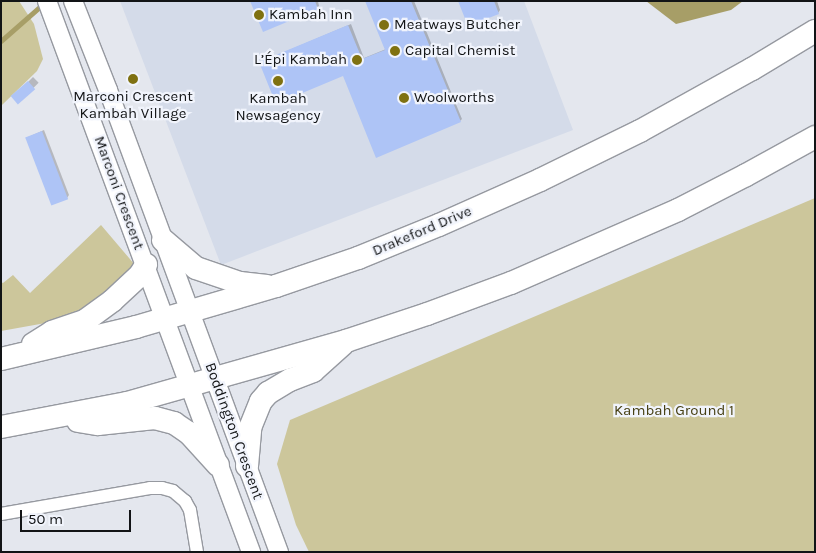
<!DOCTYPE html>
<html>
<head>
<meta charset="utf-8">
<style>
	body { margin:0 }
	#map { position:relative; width:816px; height:553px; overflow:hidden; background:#e4e7ee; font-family:Karla,sans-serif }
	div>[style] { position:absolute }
	.built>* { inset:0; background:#d4dbe9 }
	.green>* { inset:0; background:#ccc69b }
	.water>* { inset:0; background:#a79e67 }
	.shadow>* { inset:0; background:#0003; transform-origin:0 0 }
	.stream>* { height:4.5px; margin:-2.25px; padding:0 2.25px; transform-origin:2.25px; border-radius:2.25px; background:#a79e67 }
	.building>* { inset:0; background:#aec4f6; transform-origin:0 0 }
	.roads { filter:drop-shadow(1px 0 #9699a0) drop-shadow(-1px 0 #9699a0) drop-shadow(0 1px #9699a0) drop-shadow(0 -1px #9699a0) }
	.street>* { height:12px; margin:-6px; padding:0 6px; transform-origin:6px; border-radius:6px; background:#fff }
	.secondary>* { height:18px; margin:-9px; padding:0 9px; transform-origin:9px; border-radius:9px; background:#fff }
	.highway>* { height:22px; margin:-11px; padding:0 11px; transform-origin:11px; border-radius:11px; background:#fff }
	.dots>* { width:14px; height:14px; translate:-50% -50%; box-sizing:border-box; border:2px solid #f1f4fc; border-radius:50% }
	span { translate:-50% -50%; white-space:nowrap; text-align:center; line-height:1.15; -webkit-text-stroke:4.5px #f1f4fc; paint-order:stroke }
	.poi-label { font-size:15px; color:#121416 }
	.left { translate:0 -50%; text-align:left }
	.right { translate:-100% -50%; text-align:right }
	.street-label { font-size:15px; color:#121416 }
	.park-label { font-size:15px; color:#463f13 }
	.frame { position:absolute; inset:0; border:2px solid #121416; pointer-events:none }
	.scale { position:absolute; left:20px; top:510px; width:111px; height:22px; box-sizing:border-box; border:2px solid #121416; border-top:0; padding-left:6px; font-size:15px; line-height:18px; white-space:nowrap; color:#121416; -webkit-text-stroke:4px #f1f4fc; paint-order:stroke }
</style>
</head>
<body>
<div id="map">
	<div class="built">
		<i style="clip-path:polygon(120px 1px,524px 1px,573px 130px,221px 265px)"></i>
	</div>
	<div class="green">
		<i style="clip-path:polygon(1px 1px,19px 1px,34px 24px,43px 59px,37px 71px,1px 106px)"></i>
		<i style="clip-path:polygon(815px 198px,815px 552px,309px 552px,296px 525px,277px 464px,290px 420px)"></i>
		<i style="clip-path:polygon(101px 225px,135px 265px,130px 278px,68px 319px,1px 331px,1px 282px,3px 283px,13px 275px,30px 293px)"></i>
	</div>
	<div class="water">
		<i style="clip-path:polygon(646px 1px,743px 1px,731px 10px,676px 24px)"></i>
	</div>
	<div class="shadow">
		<i style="clip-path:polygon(252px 1px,318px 1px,319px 6px,317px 8px)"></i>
		<i style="clip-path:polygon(367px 1px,414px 1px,462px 119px,460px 121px,343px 75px,261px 62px,351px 24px,364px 58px,386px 49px)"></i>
		<i style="clip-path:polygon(459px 1px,497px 1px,500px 10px,498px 13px)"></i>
		<i style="left:33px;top:77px;width:8px;height:28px;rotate:45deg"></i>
		<i style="clip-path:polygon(44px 130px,69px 195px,67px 198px,26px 138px)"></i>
	</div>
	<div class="stream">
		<i style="left:1px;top:41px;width:56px;rotate:-41.4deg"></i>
	</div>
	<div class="building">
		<i style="clip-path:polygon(250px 1px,315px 1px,318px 9px,263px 32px)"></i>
		<i style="clip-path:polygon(365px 1px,411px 1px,461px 122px,376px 158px,343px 76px,276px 104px,259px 62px,348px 25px,362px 59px,385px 50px)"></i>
		<i style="clip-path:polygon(458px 1px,494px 1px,499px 14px,468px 26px)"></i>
		<i style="left:28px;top:81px;width:11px;height:23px;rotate:49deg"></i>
		<i style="left:42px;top:131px;width:73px;height:18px;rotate:69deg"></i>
	</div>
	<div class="roads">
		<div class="street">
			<i style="left:1px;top:514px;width:151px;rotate:-9.9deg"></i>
			<i style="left:150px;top:488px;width:12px"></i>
			<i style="left:162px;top:488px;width:11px;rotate:15deg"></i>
			<i style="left:173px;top:491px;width:16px;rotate:40deg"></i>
			<i style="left:185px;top:501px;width:10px;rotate:61deg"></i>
			<i style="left:190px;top:510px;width:43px;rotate:80.5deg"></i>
		</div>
		<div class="secondary">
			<i style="left:47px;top:1px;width:588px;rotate:69.68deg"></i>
			<i style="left:73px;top:1px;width:96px;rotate:68.5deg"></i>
			<i style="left:108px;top:90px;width:493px;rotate:69.7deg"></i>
		</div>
		<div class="highway">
			<i style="left:163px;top:240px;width:43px;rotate:40.3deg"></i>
			<i style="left:196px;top:268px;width:46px;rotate:18.8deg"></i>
			<i style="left:240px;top:283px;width:27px;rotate:6deg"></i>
			<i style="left:33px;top:344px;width:22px;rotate:-32deg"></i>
			<i style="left:52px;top:332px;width:36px;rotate:-19deg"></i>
			<i style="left:86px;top:320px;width:32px;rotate:-36deg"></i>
			<i style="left:112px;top:301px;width:38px;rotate:-43deg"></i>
			<i style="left:140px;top:275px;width:12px;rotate:-59deg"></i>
			<i style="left:1px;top:359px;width:139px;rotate:-13.3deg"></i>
			<i style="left:136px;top:327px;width:146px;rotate:-16.3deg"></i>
			<i style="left:276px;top:286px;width:87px;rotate:-18.9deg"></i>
			<i style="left:358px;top:258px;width:87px;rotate:-22.2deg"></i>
			<i style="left:439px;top:225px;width:111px;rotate:-24deg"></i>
			<i style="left:540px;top:180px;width:111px;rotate:-26.1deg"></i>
			<i style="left:640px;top:131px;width:128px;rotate:-29deg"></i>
			<i style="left:752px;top:69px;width:74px;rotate:-31.1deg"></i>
			<i style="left:78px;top:421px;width:20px;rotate:9deg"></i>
			<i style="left:98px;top:424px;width:57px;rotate:-6deg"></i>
			<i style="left:155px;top:418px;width:20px;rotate:15deg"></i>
			<i style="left:174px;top:423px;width:18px;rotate:34deg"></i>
			<i style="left:189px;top:433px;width:43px;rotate:47.8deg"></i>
			<i style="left:1px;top:427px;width:128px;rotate:-10.8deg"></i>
			<i style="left:127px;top:403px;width:228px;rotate:-15.8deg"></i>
			<i style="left:346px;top:341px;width:85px;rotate:-18.4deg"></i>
			<i style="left:427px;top:314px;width:90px;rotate:-20.3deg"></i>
			<i style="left:511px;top:283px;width:182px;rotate:-23.6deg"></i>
			<i style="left:678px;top:210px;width:76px;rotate:-27.2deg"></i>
			<i style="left:746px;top:175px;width:79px;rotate:-28.8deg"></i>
			<i style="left:247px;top:466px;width:38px;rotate:-85deg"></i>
			<i style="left:250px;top:428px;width:29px;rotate:-68deg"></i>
			<i style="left:261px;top:401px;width:11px;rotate:-49deg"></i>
			<i style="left:268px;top:393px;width:26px;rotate:-31deg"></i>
			<i style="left:290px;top:380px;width:25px;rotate:-21deg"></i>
			<i style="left:313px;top:371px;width:40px;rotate:-42deg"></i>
		</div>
	</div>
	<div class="dots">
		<i style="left:259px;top:15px;background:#7f7111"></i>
		<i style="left:384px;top:25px;background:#7f7111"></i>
		<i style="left:395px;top:51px;background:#7f7111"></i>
		<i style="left:357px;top:60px;background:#7f7111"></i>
		<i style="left:133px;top:79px;background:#7f7111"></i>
		<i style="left:278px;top:81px;background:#7f7111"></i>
		<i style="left:404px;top:98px;background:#7f7111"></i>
	</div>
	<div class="poi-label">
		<span class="left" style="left:269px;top:15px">Kambah Inn</span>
		<span class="left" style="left:394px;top:25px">Meatways Butcher</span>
		<span class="left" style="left:405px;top:51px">Capital Chemist</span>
		<span class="right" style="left:347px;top:60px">L’Épi Kambah</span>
		<span style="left:133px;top:105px">Marconi Crescent<br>Kambah Village</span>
		<span style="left:278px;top:107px">Kambah<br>Newsagency</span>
		<span class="left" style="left:414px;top:98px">Woolworths</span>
	</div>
	<div class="street-label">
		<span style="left:119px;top:193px;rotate:70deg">Marconi Crescent</span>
		<span style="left:422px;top:231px;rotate:-23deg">Drakeford Drive</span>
		<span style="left:234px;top:431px;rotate:70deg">Boddington Crescent</span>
	</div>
	<div class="park-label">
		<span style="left:674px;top:411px">Kambah Ground 1</span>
	</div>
	<div class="frame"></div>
	<div class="scale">50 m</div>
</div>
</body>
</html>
